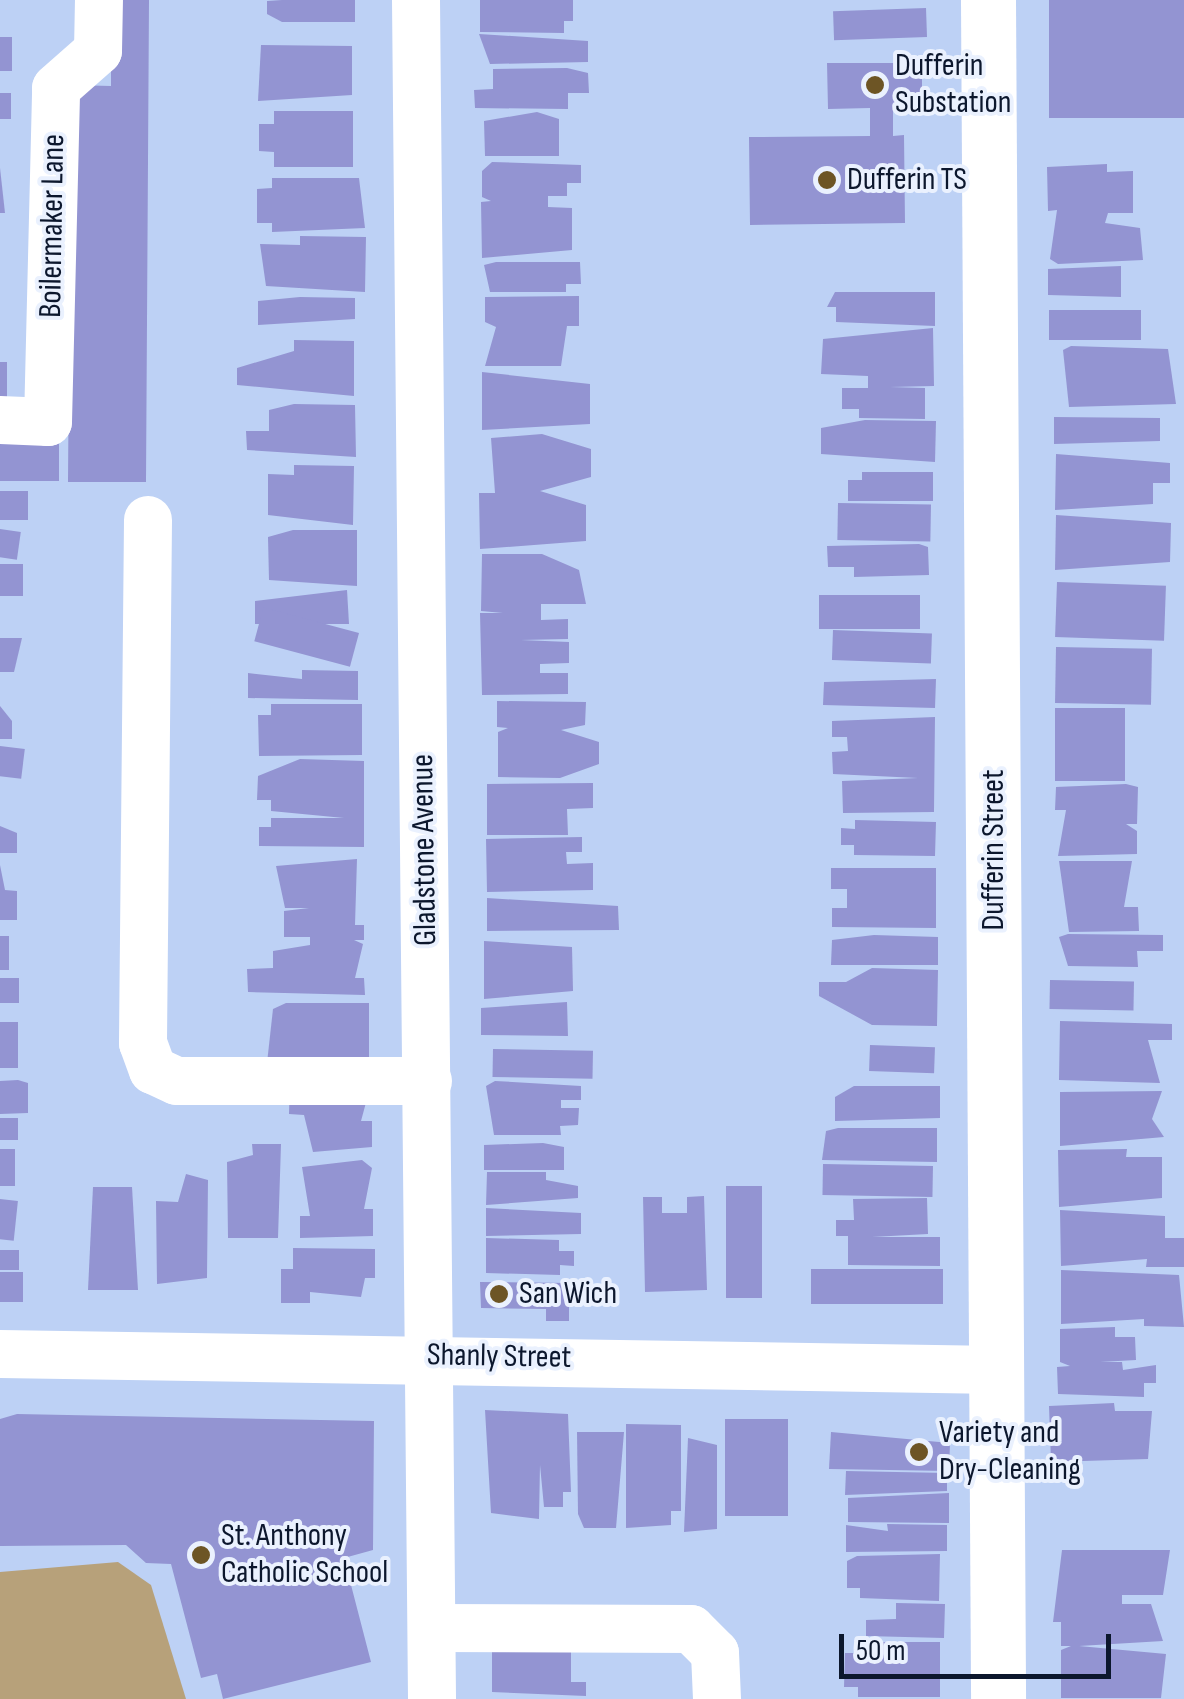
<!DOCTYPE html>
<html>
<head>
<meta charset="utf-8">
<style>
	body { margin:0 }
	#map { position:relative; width:1184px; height:1699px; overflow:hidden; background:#bdd1f5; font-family:"Sofia Sans Condensed",sans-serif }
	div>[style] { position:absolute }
	.green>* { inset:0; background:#b7a17a }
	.building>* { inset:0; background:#9394d2; transform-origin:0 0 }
	.minor>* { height:48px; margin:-24px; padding:0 24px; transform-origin:24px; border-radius:24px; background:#fff }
	.major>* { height:55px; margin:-27.5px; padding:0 27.5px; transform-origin:27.5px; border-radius:27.5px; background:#fff }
	.dots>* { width:28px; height:28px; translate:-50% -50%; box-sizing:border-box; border:5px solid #eaf1fe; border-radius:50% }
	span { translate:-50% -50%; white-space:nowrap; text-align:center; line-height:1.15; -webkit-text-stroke:8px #eaf1fe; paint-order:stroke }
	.poi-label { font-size:32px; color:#0c172d }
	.left { translate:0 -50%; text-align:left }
	.street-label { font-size:32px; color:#0c172d }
	.scale { position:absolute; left:839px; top:1634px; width:272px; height:45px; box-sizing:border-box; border:5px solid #0c172d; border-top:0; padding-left:12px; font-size:30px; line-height:35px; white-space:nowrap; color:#0c172d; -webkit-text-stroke:8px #eaf1fe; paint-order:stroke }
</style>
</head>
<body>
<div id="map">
	<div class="green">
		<i style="clip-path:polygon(118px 1562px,151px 1585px,186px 1699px,0 1699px,0 1572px)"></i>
	</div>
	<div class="building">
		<i style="clip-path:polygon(111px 0,149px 0,146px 482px,68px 482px,71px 85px,111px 86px)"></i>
		<i style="clip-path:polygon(282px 0,355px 0,355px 22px,282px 22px,267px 14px,267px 1px)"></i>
		<i style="clip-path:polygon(480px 0,573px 0,573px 21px,564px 21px,564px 33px,480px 32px)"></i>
		<i style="left:1049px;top:0;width:135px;height:118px"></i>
		<i style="left:926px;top:8px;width:29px;height:93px;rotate:88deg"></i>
		<i style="clip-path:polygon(479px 34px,588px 41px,588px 62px,490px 64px)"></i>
		<i style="left:0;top:37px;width:12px;height:34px"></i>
		<i style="clip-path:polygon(261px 45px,352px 46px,352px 95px,258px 101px)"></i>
		<i style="clip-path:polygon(827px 63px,922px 63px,922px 107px,893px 107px,893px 136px,904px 135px,905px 223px,750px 225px,749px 137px,870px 136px,870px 108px,828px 109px)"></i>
		<i style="clip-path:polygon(567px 68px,588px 73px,589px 93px,568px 93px,568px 109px,475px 108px,474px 90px,493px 89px,493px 69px)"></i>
		<i style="left:0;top:93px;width:11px;height:26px"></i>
		<i style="clip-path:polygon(274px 111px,353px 111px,353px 167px,274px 167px,274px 152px,259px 151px,259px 124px,274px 124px)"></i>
		<i style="clip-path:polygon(537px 112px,559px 119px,559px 156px,485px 156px,484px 121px)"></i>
		<i style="clip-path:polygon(492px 162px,581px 165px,581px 183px,567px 183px,567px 196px,548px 196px,548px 207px,572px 208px,572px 250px,482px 258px,481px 202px,491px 201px,482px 197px,482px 171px)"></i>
		<i style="clip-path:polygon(1107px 164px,1107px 172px,1133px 171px,1133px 213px,1108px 213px,1105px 223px,1140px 228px,1143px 260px,1058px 264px,1050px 259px,1057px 210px,1048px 211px,1047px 167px)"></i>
		<i style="clip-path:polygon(0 168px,5px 213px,0 213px)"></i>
		<i style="clip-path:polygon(272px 178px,359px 178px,365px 228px,272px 232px,272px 223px,257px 223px,257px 189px,272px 188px)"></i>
		<i style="clip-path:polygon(300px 236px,366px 237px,365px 292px,266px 286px,260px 244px,300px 245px)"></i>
		<i style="clip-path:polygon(496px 262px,580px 262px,581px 284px,566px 284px,566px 292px,490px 292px,484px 265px)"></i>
		<i style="clip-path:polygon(1121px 266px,1121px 297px,1048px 295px,1048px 269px)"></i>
		<i style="clip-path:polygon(935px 292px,935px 326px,836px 322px,836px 307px,827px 307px,835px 292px)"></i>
		<i style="clip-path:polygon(579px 296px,579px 326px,567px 326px,561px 366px,485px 366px,496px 327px,485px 322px,485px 297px)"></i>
		<i style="clip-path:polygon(300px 297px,355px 298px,355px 319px,258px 325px,258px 301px)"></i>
		<i style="left:1049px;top:310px;width:92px;height:30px"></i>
		<i style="clip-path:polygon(933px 328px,934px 386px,890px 387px,925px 388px,925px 419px,859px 418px,859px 409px,842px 409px,842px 388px,868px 388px,868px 376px,821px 374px,823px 339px)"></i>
		<i style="clip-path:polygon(294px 340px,354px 341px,354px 396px,237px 385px,237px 368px,294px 351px)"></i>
		<i style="clip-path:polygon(1071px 346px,1168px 349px,1176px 404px,1069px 407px,1063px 350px)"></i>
		<i style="left:0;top:362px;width:7px;height:40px"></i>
		<i style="clip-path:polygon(482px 372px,590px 384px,590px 424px,482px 430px)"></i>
		<i style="clip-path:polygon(294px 404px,355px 405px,356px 457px,247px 450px,246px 431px,269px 431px,269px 410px)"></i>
		<i style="clip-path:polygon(1054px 417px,1160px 418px,1160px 441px,1054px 444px)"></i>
		<i style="clip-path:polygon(865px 420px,936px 421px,935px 462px,821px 454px,821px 428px)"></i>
		<i style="clip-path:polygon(542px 434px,591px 449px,591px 477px,540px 491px,586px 505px,586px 541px,480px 549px,479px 493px,495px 493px,491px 438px)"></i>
		<i style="left:0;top:441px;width:59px;height:40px"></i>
		<i style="clip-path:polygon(1056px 454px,1170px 463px,1170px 483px,1153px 483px,1153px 504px,1055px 510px)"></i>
		<i style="clip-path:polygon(294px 465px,354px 466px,353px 525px,268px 515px,268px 474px,294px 475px)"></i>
		<i style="clip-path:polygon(862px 472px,933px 472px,933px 501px,848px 501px,848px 480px,862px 480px)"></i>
		<i style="left:0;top:491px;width:28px;height:29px"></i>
		<i style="left:838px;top:503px;width:93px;height:37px;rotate:1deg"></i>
		<i style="clip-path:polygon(1056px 515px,1171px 523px,1170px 562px,1055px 570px)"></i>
		<i style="left:0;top:529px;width:21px;height:28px;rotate:8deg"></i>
		<i style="clip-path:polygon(293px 530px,357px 530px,357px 586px,269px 580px,268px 537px)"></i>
		<i style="clip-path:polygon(827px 546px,919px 544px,928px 547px,929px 575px,854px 577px,854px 567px,828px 567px)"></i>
		<i style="clip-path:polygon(482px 554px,542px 554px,579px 570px,586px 604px,541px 604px,541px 620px,568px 619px,568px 639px,521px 640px,569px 642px,569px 663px,540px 664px,540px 673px,568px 673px,568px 694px,482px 695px,480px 613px,503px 613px,481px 611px)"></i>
		<i style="left:0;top:564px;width:23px;height:32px"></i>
		<i style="left:1057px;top:582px;width:109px;height:55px;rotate:2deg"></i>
		<i style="clip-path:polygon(347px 590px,349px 624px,255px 624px,255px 601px)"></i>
		<i style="left:920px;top:595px;width:34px;height:101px;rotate:90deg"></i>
		<i style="left:833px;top:630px;width:99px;height:30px;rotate:2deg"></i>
		<i style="left:359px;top:633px;width:35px;height:99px;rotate:105deg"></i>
		<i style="clip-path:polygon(0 638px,22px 638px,14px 672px,0 672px)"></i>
		<i style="left:1056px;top:647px;width:96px;height:56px;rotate:1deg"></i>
		<i style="clip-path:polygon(302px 670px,358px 671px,358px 700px,248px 698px,248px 673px,302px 679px)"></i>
		<i style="clip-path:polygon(936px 679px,935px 708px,823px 705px,824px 682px)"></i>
		<i style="clip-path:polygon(497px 701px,586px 702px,585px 725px,561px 730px,599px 742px,599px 764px,560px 778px,498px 777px,498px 732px,508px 728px,497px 727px)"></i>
		<i style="clip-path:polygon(271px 704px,362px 704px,362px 755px,259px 756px,258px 715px,271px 715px)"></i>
		<i style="clip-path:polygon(0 706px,12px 721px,12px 739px,0 739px)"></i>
		<i style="left:1055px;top:708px;width:70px;height:73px"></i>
		<i style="clip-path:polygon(935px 717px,934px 812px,843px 813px,842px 781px,918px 778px,833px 774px,832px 752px,848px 751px,847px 737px,832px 737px,832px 721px)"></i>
		<i style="left:0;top:746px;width:25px;height:30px;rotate:7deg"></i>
		<i style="clip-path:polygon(300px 759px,364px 761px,364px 847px,259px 846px,259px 827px,271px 827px,271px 818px,344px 818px,271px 811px,271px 800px,257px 800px,258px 776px)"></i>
		<i style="clip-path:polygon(593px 783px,593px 808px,567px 809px,568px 835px,487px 835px,487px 784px)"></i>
		<i style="clip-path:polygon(1126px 784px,1138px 787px,1137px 824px,1126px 824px,1137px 831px,1137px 854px,1058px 856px,1066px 810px,1055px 810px,1056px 787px)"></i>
		<i style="clip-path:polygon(855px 820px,936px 822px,935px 856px,854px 855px,854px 845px,841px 845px,841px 828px,855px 829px)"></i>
		<i style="clip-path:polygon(0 826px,17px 833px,17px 853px,0 853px)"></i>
		<i style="clip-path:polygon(582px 837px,582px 852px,566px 852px,567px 864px,593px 863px,593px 890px,487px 892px,486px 839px)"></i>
		<i style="clip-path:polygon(357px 859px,355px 925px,364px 925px,364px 940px,354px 940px,363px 944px,355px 978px,364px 978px,365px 995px,248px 992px,247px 969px,273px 968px,273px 951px,310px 945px,310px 937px,284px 937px,284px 911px,309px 908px,285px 908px,276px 866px)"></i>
		<i style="clip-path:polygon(1059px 861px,1132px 861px,1124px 907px,1138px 907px,1139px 931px,1069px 932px)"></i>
		<i style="clip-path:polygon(0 865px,5px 890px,17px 891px,17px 920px,0 920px)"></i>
		<i style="clip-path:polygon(831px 868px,936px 868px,936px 928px,832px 927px,832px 908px,847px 908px,847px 889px,831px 889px)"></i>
		<i style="clip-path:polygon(487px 898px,618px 906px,619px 930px,487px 931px)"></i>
		<i style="clip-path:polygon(1068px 934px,1163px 935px,1163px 951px,1137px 951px,1138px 967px,1068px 966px,1059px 937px)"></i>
		<i style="clip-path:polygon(874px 935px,938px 937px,938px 965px,831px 965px,832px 940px)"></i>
		<i style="left:0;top:936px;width:9px;height:34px"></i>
		<i style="clip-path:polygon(484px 941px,572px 947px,573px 991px,484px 999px)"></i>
		<i style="clip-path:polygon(872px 968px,938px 970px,937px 1026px,872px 1025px,819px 996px,819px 982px,846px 982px)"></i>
		<i style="left:0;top:978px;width:19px;height:25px"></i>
		<i style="left:1050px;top:980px;width:84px;height:29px;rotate:1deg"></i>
		<i style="clip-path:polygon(567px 1002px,568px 1036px,481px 1035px,481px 1008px)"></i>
		<i style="clip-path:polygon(286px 1003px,369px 1003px,369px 1063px,267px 1063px,273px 1009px)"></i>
		<i style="clip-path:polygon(1060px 1021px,1172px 1024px,1172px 1040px,1148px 1040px,1160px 1083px,1059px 1080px)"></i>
		<i style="left:0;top:1022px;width:18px;height:46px"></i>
		<i style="left:870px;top:1045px;width:65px;height:26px;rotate:2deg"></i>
		<i style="left:493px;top:1049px;width:100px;height:28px;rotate:1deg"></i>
		<i style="clip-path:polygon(290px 1078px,371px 1084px,361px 1121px,372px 1121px,372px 1147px,313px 1152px,304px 1115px,289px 1114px)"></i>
		<i style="clip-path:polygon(18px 1080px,28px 1083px,28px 1113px,0 1114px,0 1081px)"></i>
		<i style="clip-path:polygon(495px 1081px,581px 1086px,581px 1100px,561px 1100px,561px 1108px,579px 1108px,578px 1125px,560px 1126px,561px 1135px,494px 1135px,486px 1086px)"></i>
		<i style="clip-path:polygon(854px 1086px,940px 1086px,940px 1118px,835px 1121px,835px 1097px)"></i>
		<i style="clip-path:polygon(1162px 1091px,1152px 1119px,1164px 1137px,1060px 1146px,1060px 1092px)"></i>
		<i style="left:0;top:1118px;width:18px;height:22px"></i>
		<i style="clip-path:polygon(838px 1128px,937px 1128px,937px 1162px,822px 1160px,826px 1131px)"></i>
		<i style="clip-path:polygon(543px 1143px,564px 1147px,564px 1170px,484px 1170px,484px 1145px)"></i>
		<i style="clip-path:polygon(252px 1144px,281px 1144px,278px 1238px,228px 1238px,227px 1162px,253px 1155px)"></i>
		<i style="left:0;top:1149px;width:15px;height:37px"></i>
		<i style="clip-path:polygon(1127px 1149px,1126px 1157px,1162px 1157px,1162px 1198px,1059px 1207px,1058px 1150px)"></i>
		<i style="clip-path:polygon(362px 1160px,372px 1168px,364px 1209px,373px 1209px,373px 1236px,300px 1238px,300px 1216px,310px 1216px,302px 1167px)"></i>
		<i style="left:823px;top:1164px;width:110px;height:31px;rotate:1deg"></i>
		<i style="clip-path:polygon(487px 1172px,546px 1172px,546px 1180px,578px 1186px,578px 1198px,486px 1205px)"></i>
		<i style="clip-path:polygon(186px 1174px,208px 1180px,207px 1278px,157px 1284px,156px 1201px,178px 1202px)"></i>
		<i style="left:726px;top:1186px;width:36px;height:112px"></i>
		<i style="clip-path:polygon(93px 1187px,132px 1187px,138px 1290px,88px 1290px)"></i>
		<i style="clip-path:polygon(704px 1196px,707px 1290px,645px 1292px,643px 1197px,662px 1197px,662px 1213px,687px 1213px,687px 1197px)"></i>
		<i style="clip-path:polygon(927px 1198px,928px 1234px,872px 1237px,940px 1237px,940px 1266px,848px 1265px,848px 1236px,836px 1236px,836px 1220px,854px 1220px,853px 1199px)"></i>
		<i style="left:0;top:1199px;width:18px;height:40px;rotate:6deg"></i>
		<i style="clip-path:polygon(486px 1208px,581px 1213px,581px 1234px,486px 1236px)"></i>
		<i style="clip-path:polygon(1060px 1210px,1165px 1216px,1165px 1238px,1184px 1238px,1184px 1267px,1146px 1267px,1147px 1259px,1061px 1266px)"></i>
		<i style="clip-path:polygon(486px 1238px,559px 1240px,559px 1251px,574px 1251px,574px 1266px,560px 1265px,560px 1275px,486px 1273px)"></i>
		<i style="clip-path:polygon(293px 1248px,375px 1249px,375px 1278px,365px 1278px,361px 1297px,310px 1292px,310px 1303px,281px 1303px,281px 1269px,293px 1269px)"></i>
		<i style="left:0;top:1250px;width:19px;height:20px"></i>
		<i style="left:811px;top:1269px;width:132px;height:35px"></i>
		<i style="clip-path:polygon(1061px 1270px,1179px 1275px,1184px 1327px,1144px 1326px,1144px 1319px,1061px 1324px)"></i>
		<i style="left:0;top:1272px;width:23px;height:30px"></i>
		<i style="clip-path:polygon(480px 1282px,569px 1283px,569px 1321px,546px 1321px,546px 1309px,481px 1308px)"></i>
		<i style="clip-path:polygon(1115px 1327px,1115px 1337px,1135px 1337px,1136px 1360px,1100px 1362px,1122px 1362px,1123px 1370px,1156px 1365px,1156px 1383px,1144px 1383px,1144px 1397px,1058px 1394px,1057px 1367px,1070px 1366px,1060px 1362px,1060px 1329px)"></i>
		<i style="clip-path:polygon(1114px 1403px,1115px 1411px,1152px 1411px,1148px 1459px,1051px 1462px,1049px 1406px)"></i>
		<i style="clip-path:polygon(485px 1410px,568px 1414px,571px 1492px,563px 1492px,563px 1507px,544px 1507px,540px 1465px,539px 1519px,491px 1513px)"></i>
		<i style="clip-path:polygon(17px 1414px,374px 1421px,373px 1550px,344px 1558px,371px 1662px,223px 1699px,217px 1674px,201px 1678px,171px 1564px,146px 1563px,126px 1545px,0 1546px,0 1419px)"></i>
		<i style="left:725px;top:1419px;width:63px;height:97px"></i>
		<i style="clip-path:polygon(626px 1424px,681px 1425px,681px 1511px,671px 1511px,671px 1525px,626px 1528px)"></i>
		<i style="clip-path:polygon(577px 1432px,624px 1432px,616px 1528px,584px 1528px,578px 1514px)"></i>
		<i style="clip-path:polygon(831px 1432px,950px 1443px,949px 1471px,829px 1469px)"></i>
		<i style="clip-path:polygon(688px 1438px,717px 1445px,717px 1529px,684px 1532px)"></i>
		<i style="clip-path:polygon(846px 1471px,947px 1473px,947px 1491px,845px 1495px)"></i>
		<i style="clip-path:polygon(949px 1493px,949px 1523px,848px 1522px,848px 1498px)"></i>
		<i style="clip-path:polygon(887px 1524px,947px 1525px,947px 1551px,846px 1552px,846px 1525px,888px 1531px)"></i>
		<i style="clip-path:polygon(1062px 1550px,1170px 1550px,1163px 1595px,1122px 1595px,1122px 1604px,1151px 1604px,1163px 1641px,1079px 1646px,1166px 1654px,1161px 1698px,1061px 1698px,1061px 1650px,1071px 1646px,1061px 1646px,1061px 1622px,1053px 1622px)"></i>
		<i style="clip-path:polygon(940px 1554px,939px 1601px,860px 1598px,860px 1588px,847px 1588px,847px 1561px,857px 1556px)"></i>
		<i style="clip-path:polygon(896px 1603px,945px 1604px,944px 1638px,866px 1636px,866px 1620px,896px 1619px)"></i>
		<i style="clip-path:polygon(492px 1638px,571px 1652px,571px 1682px,586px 1682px,586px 1696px,492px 1692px)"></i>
		<i style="clip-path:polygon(858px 1642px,940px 1642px,940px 1697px,858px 1697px,858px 1687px,844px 1687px,845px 1653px,858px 1653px)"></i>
	</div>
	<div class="minor">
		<i style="left:416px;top:0;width:1699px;rotate:89.46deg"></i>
		<i style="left:0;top:420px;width:48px;rotate:2.4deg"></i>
		<i style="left:48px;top:422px;width:334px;rotate:-88.6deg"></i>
		<i style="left:56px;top:88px;width:56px;rotate:-41.4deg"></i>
		<i style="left:98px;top:51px;width:51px;rotate:-88.9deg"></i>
		<i style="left:148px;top:520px;width:523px;rotate:90.55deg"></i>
		<i style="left:143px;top:1043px;width:29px;rotate:70deg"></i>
		<i style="left:153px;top:1070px;width:26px;rotate:25deg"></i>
		<i style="left:177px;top:1081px;width:251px"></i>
		<i style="left:0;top:1354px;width:998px;rotate:0.92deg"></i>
		<i style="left:432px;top:1628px;width:259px;rotate:0.2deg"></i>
		<i style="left:691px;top:1629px;width:34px;rotate:45deg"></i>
		<i style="left:715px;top:1653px;width:46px;rotate:87.5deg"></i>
	</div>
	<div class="major">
		<i style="left:988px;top:0;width:1699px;rotate:89.66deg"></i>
	</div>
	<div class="dots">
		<i style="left:875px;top:85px;background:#6d5525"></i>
		<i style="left:827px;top:180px;background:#6d5525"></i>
		<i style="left:499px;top:1294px;background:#6d5525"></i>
		<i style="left:919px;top:1452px;background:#6d5525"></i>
		<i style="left:201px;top:1555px;background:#6d5525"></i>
	</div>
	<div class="poi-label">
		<span class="left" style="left:895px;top:85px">Dufferin<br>Substation</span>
		<span class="left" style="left:847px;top:180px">Dufferin TS</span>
		<span class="left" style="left:519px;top:1294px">San Wich</span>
		<span class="left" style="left:939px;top:1452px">Variety and<br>Dry-Cleaning</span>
		<span class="left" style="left:221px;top:1555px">St. Anthony<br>Catholic School</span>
	</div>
	<div class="street-label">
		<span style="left:53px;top:226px;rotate:-89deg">Boilermaker Lane</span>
		<span style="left:425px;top:850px;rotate:-91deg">Gladstone Avenue</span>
		<span style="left:994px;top:850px;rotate:-90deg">Dufferin Street</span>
		<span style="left:499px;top:1357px;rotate:1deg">Shanly Street</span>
	</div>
	<div class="scale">50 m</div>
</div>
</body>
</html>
